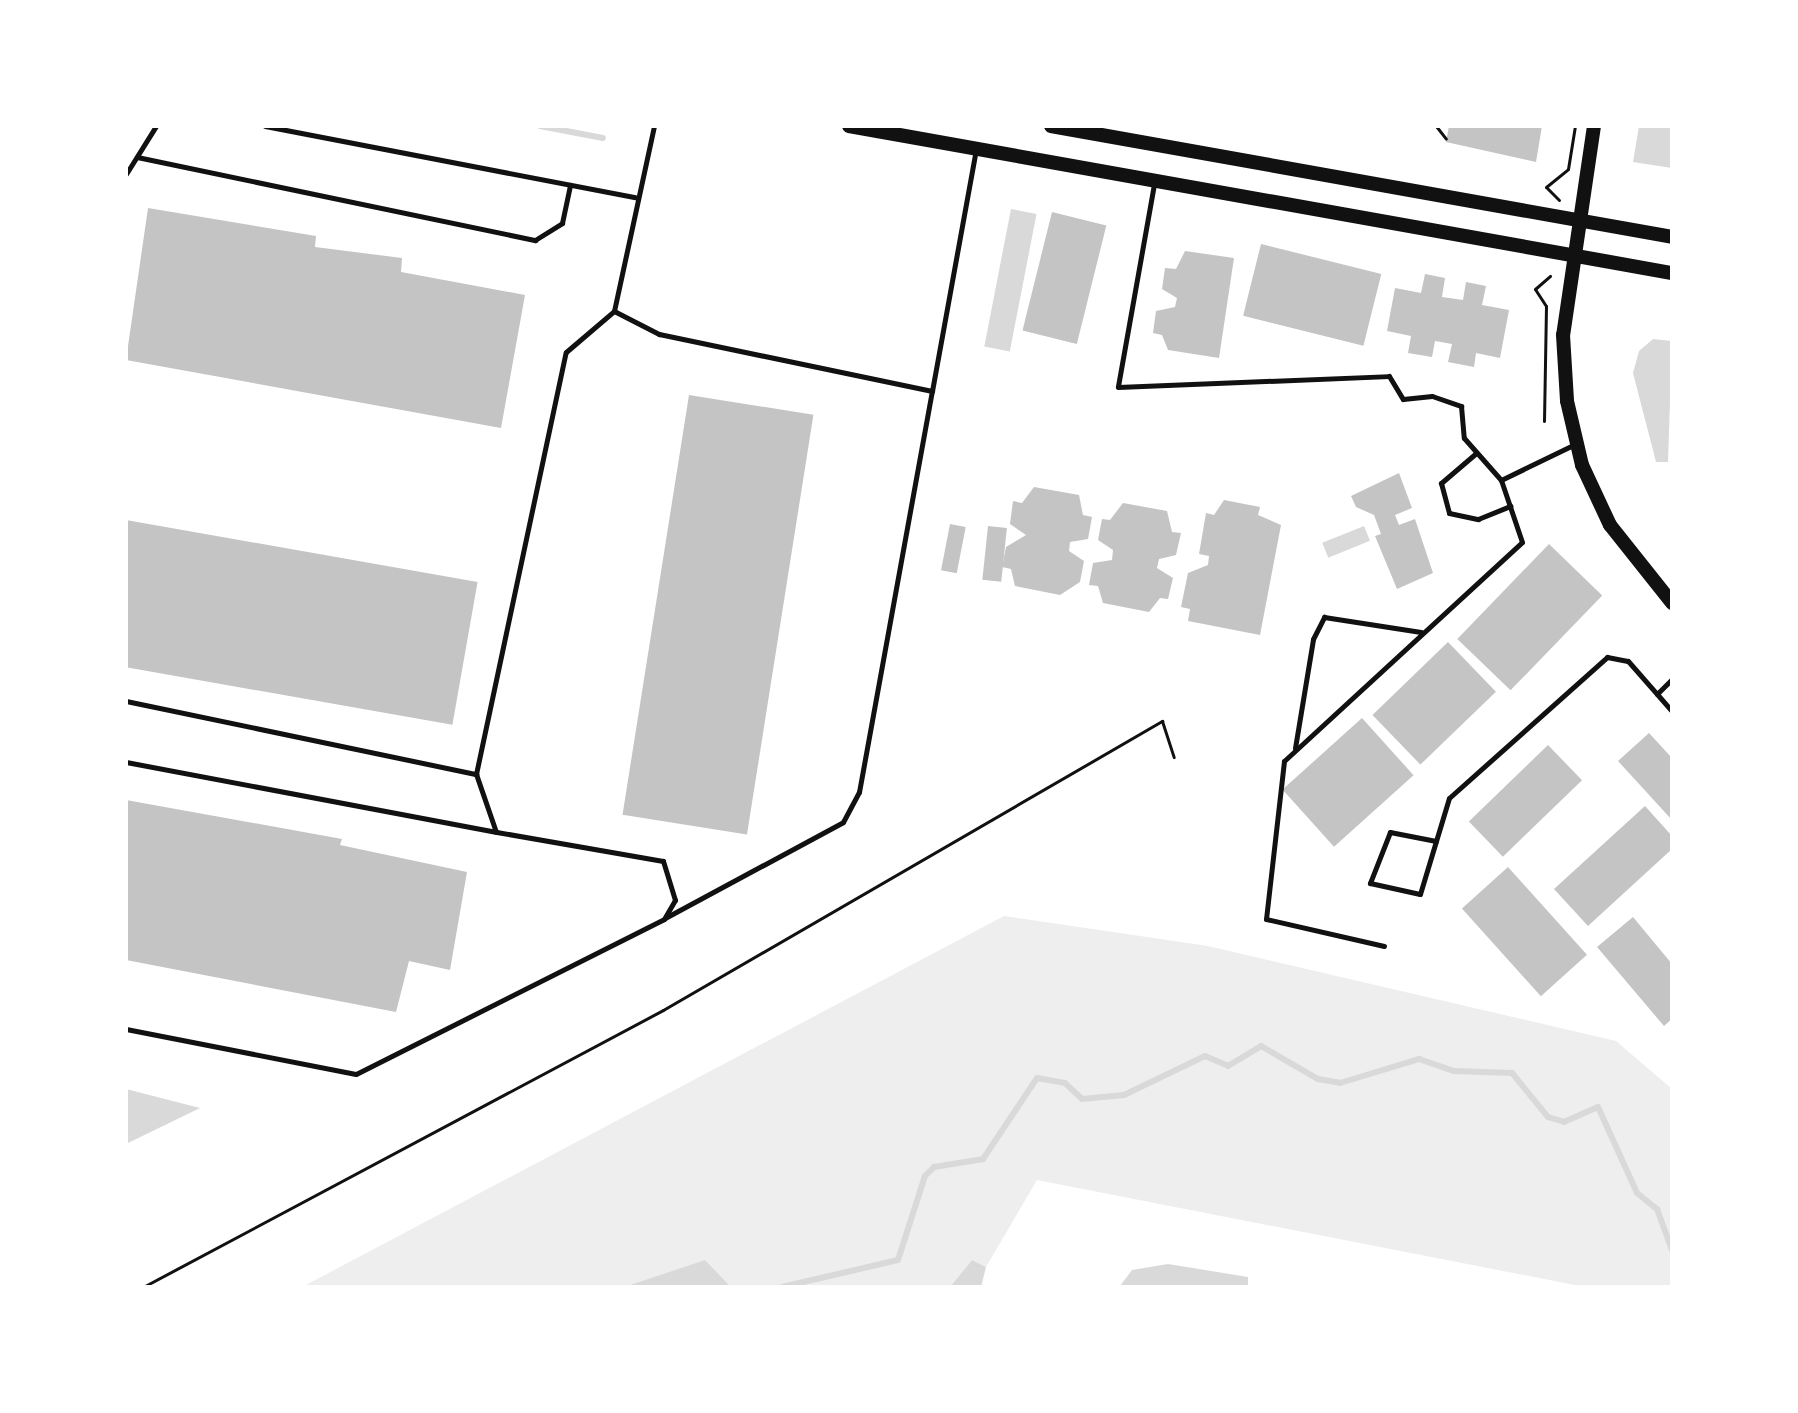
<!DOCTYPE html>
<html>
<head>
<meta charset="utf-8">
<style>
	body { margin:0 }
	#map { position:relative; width:1798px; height:1413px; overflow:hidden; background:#fff; font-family:"Open Sans",sans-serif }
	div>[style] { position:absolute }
	.green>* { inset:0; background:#eee }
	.water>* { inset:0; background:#d9d9d9; transform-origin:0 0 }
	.stream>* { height:6px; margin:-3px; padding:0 3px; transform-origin:3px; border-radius:3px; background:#d9d9d9 }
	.building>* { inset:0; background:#c4c4c4; transform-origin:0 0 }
	.path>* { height:3px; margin:-1.5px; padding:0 1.5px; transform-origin:1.5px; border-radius:1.5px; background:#111 }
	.service>* { height:5px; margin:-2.5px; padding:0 2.5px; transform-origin:2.5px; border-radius:2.5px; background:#111 }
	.tertiary>* { height:14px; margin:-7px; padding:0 7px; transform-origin:7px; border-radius:7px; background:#111 }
	.secondary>* { height:14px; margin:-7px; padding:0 7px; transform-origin:7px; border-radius:7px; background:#111 }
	span { translate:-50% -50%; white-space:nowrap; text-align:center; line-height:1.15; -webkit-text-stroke:6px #fff; paint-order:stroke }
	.frame { position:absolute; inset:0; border:128px solid #fff; pointer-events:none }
</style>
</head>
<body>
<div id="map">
	<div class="green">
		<i style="clip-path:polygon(1004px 916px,1208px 946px,1616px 1041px,1672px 1089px,1672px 1287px,1585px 1287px,1037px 1180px,986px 1267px,972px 1260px,950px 1287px,731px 1287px,705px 1260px,624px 1287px,302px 1287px)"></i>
	</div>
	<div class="water">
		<i style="clip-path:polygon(1639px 126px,1672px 126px,1672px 168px,1633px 162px)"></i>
		<i style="left:1011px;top:209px;width:26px;height:140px;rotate:11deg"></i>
		<i style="clip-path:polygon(1653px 339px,1672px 341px,1668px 462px,1656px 462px,1633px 373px,1639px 351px)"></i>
		<i style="left:1364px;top:526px;width:16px;height:45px;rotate:68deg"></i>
		<i style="clip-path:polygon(126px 1089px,200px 1108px,126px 1144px)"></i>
		<i style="clip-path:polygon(705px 1260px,731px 1287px,624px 1287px)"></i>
		<i style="clip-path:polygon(972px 1260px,986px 1267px,981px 1287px,950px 1287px)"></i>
		<i style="clip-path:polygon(1168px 1264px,1248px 1277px,1248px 1287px,1120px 1286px,1132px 1270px)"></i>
	</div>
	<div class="stream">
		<i style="left:540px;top:126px;width:64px;rotate:10.8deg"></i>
		<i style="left:782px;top:1287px;width:119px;rotate:-13.1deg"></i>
		<i style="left:898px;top:1260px;width:88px;rotate:-72.2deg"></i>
		<i style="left:925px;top:1176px;width:13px;rotate:-45deg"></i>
		<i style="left:934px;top:1167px;width:50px;rotate:-9.3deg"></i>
		<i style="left:983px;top:1159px;width:97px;rotate:-56.3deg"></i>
		<i style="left:1037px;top:1078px;width:28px;rotate:10deg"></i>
		<i style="left:1065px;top:1083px;width:23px;rotate:43deg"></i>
		<i style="left:1082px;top:1099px;width:42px;rotate:-5.4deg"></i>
		<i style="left:1124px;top:1095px;width:90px;rotate:-25.7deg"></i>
		<i style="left:1205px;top:1056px;width:25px;rotate:23deg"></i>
		<i style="left:1228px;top:1066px;width:39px;rotate:-31deg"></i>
		<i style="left:1261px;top:1046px;width:66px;rotate:30.1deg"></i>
		<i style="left:1318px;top:1079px;width:22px;rotate:10deg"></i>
		<i style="left:1340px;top:1083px;width:83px;rotate:-16.9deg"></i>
		<i style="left:1419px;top:1059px;width:37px;rotate:19deg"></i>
		<i style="left:1454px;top:1071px;width:58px;rotate:2deg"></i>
		<i style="left:1512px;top:1073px;width:57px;rotate:50.7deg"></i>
		<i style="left:1548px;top:1117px;width:17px;rotate:17deg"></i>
		<i style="left:1564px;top:1122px;width:37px;rotate:-24deg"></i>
		<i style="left:1598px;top:1107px;width:94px;rotate:65.6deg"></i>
		<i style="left:1637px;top:1193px;width:26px;rotate:39deg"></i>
		<i style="left:1657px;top:1209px;width:44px;rotate:69.9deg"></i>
	</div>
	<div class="building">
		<i style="clip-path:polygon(1449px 126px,1542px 126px,1536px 162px,1446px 142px)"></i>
		<i style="clip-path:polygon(148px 208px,316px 236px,315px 247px,402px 258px,401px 272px,525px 295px,501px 428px,126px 360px)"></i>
		<i style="left:1052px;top:212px;width:56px;height:122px;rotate:14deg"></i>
		<i style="left:1261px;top:244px;width:124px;height:74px;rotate:14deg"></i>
		<i style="clip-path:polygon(1185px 251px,1234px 258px,1219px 358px,1168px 350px,1162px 335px,1153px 333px,1156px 311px,1175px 307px,1177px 298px,1162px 289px,1165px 268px,1176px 269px)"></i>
		<i style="clip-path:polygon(1425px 274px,1445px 278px,1442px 297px,1463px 300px,1466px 282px,1486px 286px,1482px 305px,1509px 310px,1500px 358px,1476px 353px,1474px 367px,1448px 362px,1452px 344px,1435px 341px,1432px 357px,1408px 353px,1411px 336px,1387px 331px,1395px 288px,1421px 293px)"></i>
		<i style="left:689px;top:395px;width:126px;height:425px;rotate:9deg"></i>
		<i style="clip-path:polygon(1399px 473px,1412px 508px,1395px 515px,1399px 525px,1415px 519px,1433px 573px,1397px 589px,1375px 536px,1381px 534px,1374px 515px,1356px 507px,1351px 496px)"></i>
		<i style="clip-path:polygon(1034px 487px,1079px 495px,1083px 515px,1092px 517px,1088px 539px,1070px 542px,1069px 551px,1084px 561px,1080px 582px,1060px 595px,1015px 586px,1011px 569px,1002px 567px,1006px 547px,1026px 535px,1010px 524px,1013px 501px,1022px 503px)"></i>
		<i style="clip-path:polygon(1224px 500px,1260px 507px,1258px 515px,1281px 525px,1260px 635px,1188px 621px,1190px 609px,1181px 607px,1188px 573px,1208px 565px,1209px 556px,1199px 554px,1206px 513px,1214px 515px)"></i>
		<i style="clip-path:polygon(1123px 503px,1167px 511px,1172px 532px,1181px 533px,1176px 555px,1159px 559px,1157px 568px,1173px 578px,1168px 599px,1160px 598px,1149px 612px,1103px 603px,1098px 586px,1089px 585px,1093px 563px,1112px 560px,1113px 550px,1098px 540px,1102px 519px,1110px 520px)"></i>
		<i style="left:126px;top:520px;width:357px;height:145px;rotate:10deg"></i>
		<i style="left:950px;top:524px;width:16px;height:47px;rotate:11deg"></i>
		<i style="left:988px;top:526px;width:19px;height:54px;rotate:6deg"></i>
		<i style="left:1549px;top:544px;width:74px;height:132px;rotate:44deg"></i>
		<i style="left:1448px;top:642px;width:69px;height:105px;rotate:46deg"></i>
		<i style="left:1362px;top:718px;width:77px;height:107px;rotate:48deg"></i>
		<i style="clip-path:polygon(1649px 733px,1672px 758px,1672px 820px,1618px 761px)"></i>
		<i style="left:1548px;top:745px;width:49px;height:110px;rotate:46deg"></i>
		<i style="clip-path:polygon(126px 800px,342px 839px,340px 845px,467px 872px,450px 970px,409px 961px,396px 1012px,126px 960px)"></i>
		<i style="clip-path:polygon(1645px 806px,1672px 836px,1672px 849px,1588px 926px,1554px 889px)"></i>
		<i style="left:1508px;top:867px;width:118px;height:62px;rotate:48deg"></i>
		<i style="clip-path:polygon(1633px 917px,1672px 964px,1672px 1019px,1664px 1026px,1597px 947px)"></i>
	</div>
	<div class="path">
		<i style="left:1436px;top:126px;width:16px;rotate:52deg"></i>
		<i style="left:1559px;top:200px;width:18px;rotate:-135deg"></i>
		<i style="left:1546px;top:187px;width:28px;rotate:-39deg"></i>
		<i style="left:1568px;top:169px;width:44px;rotate:-80.8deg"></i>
		<i style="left:1544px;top:421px;width:115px;rotate:-89deg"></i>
		<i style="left:1546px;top:306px;width:20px;rotate:-123deg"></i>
		<i style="left:1535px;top:289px;width:20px;rotate:-41deg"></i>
		<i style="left:143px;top:1287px;width:589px;rotate:-28.04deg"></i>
		<i style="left:663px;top:1010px;width:577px;rotate:-30.08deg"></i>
		<i style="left:1162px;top:721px;width:38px;rotate:72deg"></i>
	</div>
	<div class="service">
		<i style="left:265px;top:126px;width:377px;rotate:10.9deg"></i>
		<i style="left:137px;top:157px;width:407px;rotate:11.8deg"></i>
		<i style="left:535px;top:240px;width:32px;rotate:-32deg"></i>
		<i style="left:562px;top:223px;width:39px;rotate:-78deg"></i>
		<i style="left:126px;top:174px;width:57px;rotate:-58deg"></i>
		<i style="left:1154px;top:184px;width:206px;rotate:100.1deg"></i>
		<i style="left:1118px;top:387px;width:271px;rotate:-2.3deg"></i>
		<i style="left:1389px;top:376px;width:27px;rotate:59deg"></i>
		<i style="left:1403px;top:399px;width:29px;rotate:-6deg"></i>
		<i style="left:1432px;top:396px;width:31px;rotate:19deg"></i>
		<i style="left:1461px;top:406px;width:32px;rotate:85deg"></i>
		<i style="left:1464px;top:438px;width:56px;rotate:48.6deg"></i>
		<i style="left:614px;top:311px;width:51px;rotate:27.1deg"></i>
		<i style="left:659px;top:334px;width:279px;rotate:11.8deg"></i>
		<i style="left:932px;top:391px;width:245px;rotate:-79.7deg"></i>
		<i style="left:1475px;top:454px;width:45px;rotate:139.5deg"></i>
		<i style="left:1441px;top:483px;width:31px;rotate:75deg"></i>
		<i style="left:1449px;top:513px;width:30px;rotate:12deg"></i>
		<i style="left:1478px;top:519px;width:35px;rotate:-22deg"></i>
		<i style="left:1672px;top:679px;width:21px;rotate:135deg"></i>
		<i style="left:1657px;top:694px;width:23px;rotate:49deg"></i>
		<i style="left:126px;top:701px;width:358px;rotate:11.8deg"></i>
		<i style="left:476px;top:774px;width:431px;rotate:-78deg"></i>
		<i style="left:566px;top:352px;width:63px;rotate:-40.5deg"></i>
		<i style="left:614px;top:311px;width:189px;rotate:-77.8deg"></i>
		<i style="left:1295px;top:748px;width:110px;rotate:-80.6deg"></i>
		<i style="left:1313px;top:639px;width:25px;rotate:-63deg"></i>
		<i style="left:1324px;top:617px;width:98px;rotate:8.8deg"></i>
		<i style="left:126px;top:762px;width:377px;rotate:10.7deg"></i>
		<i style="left:1436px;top:841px;width:47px;rotate:-168.9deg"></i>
		<i style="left:1390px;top:832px;width:55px;rotate:111.4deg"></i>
		<i style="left:1370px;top:883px;width:51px;rotate:12.4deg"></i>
		<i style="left:1420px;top:894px;width:100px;rotate:-73.2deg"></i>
		<i style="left:1449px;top:798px;width:212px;rotate:-41.7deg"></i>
		<i style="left:1607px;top:657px;width:21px;rotate:11deg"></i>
		<i style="left:1628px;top:661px;width:44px;rotate:48.7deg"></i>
		<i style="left:665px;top:918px;width:202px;rotate:-28.3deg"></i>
		<i style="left:843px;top:822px;width:34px;rotate:-62deg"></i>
		<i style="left:859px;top:792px;width:408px;rotate:-79.7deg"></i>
		<i style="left:1384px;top:946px;width:121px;rotate:-167.1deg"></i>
		<i style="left:1266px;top:919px;width:159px;rotate:-83.5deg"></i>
		<i style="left:1284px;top:761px;width:323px;rotate:-42.6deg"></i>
		<i style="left:1522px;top:542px;width:65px;rotate:-108.7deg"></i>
		<i style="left:1501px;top:480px;width:82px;rotate:-25.9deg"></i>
		<i style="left:126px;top:1029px;width:234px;rotate:11.1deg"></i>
		<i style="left:356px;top:1074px;width:345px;rotate:-26.7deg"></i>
		<i style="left:664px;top:919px;width:22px;rotate:-60deg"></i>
		<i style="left:675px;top:900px;width:41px;rotate:-107.1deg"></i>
		<i style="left:663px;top:861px;width:169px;rotate:-170.1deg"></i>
		<i style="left:496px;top:832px;width:61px;rotate:-109deg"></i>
	</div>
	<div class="tertiary">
		<i style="left:1594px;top:126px;width:211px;rotate:98.4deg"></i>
		<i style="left:1563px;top:335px;width:66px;rotate:86.5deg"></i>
		<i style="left:1567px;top:401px;width:66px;rotate:76.8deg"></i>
		<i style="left:1582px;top:465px;width:66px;rotate:65deg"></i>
		<i style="left:1610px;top:525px;width:100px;rotate:51.5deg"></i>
	</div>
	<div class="secondary">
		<i style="left:849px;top:126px;width:836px;rotate:10.13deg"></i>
		<i style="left:1051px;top:126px;width:631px;rotate:10.13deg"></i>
	</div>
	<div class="frame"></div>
</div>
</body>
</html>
